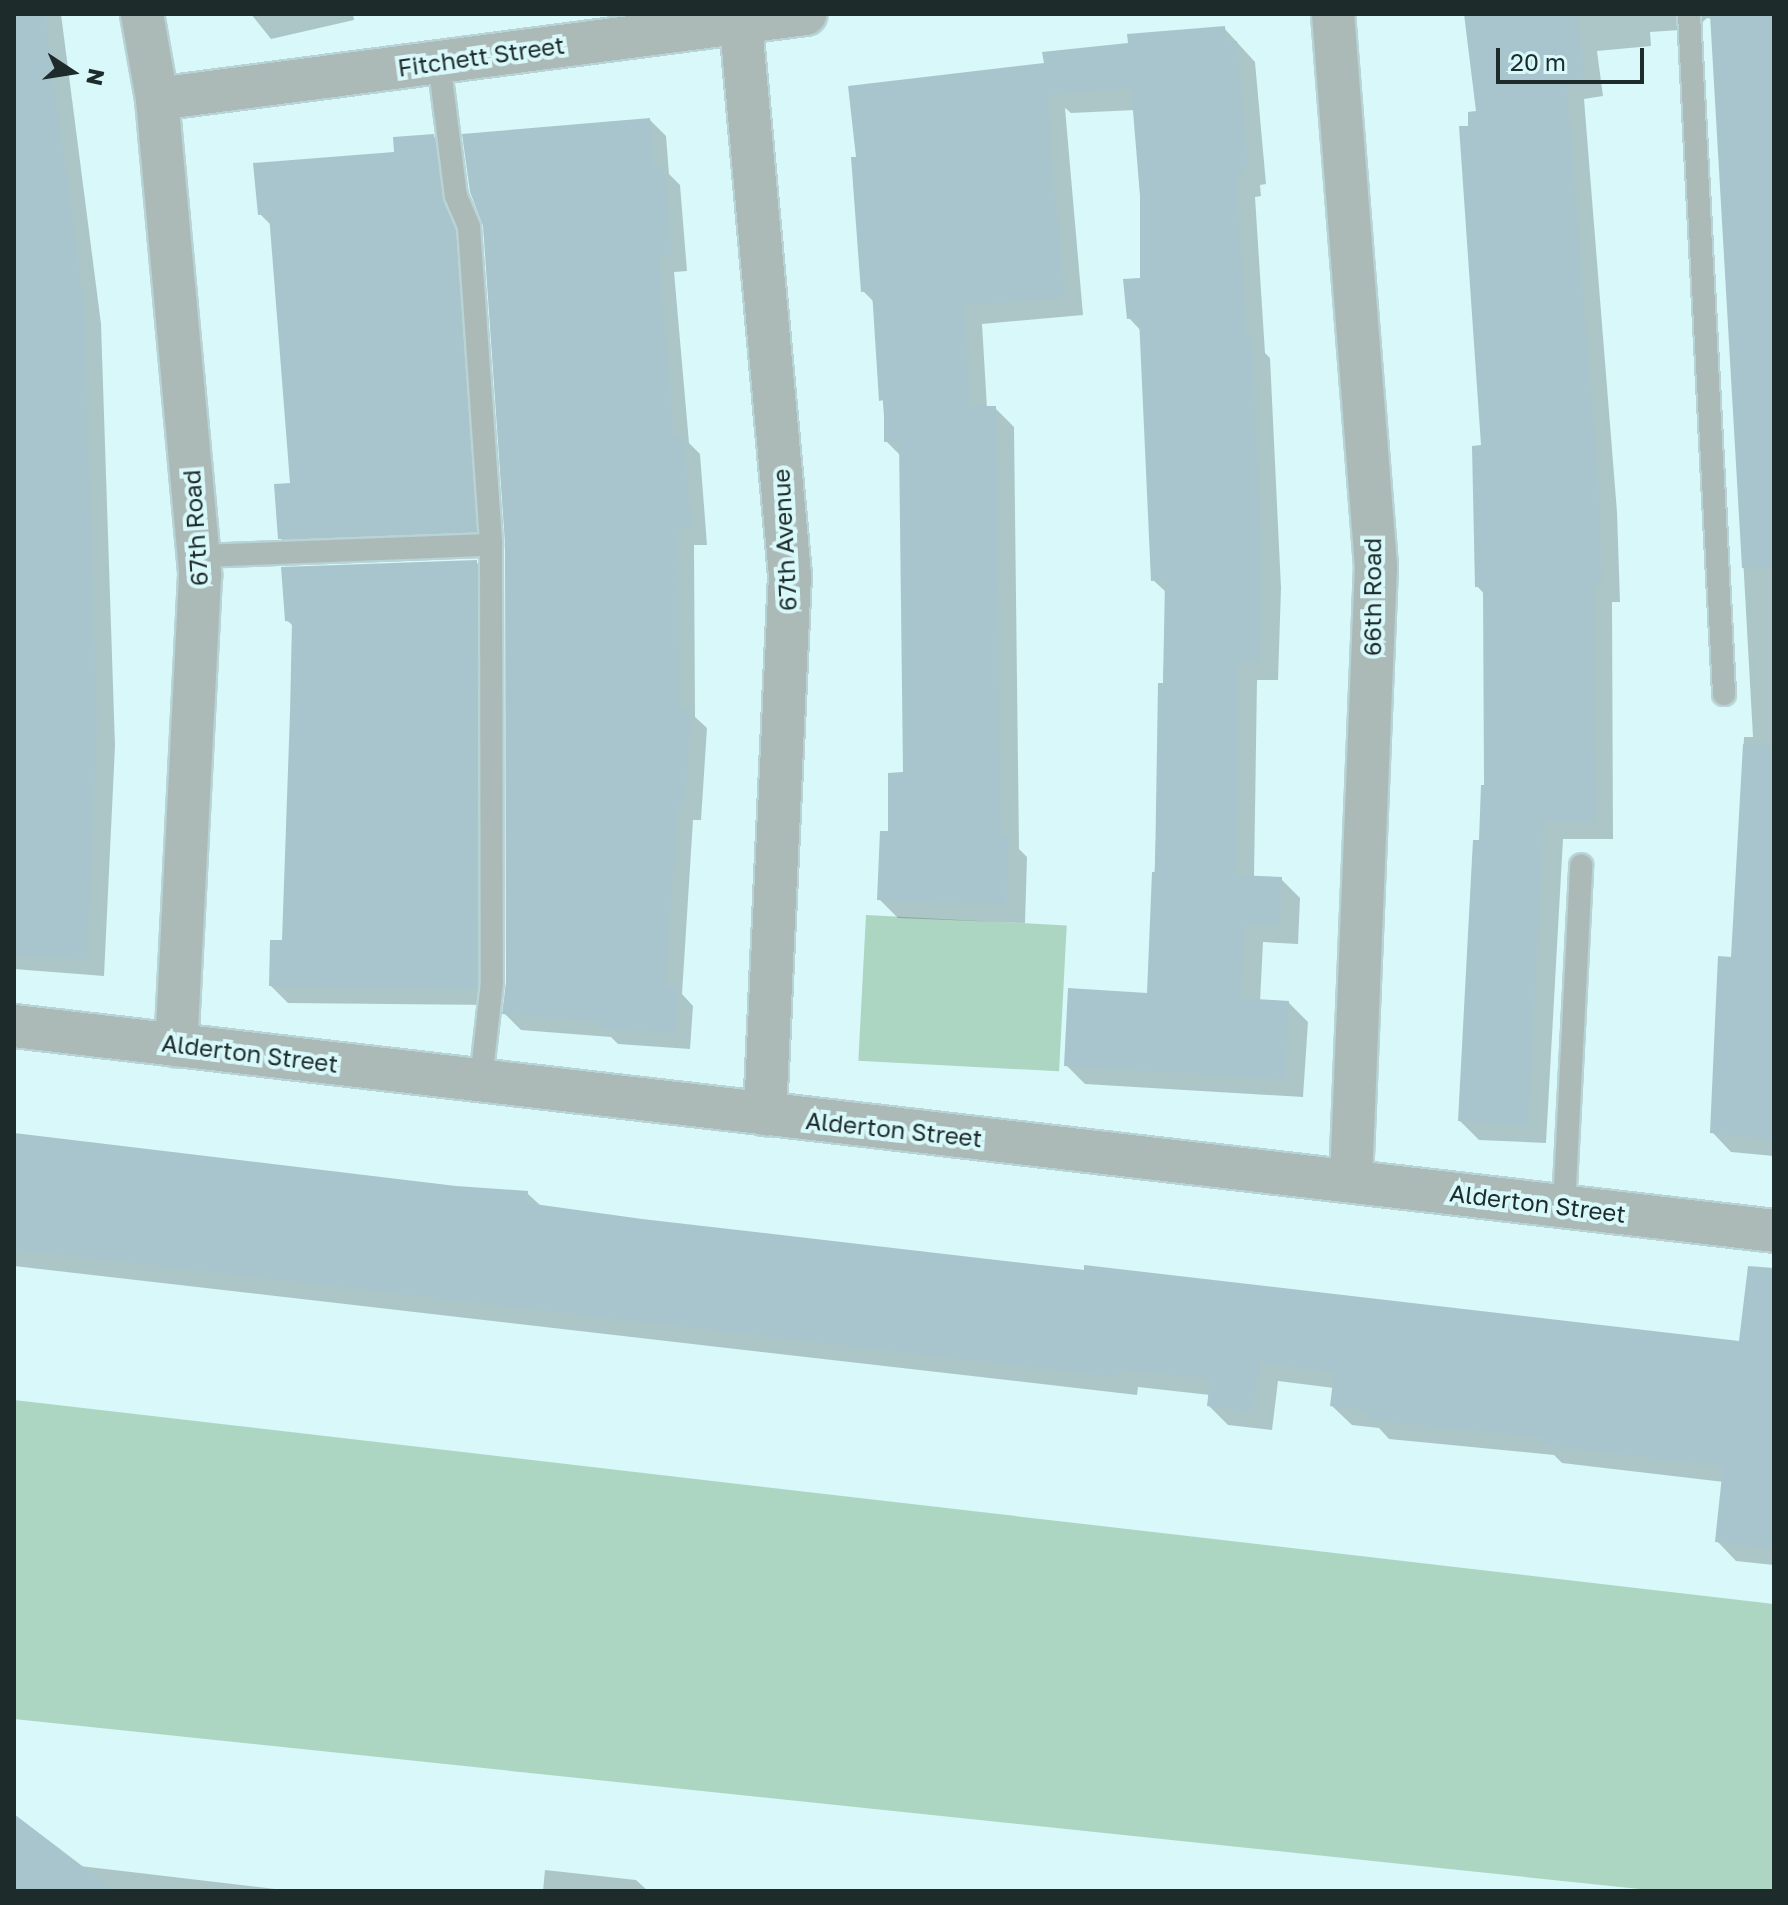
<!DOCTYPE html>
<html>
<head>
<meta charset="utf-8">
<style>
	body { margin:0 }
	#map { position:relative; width:1788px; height:1905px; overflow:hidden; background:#d8f8fa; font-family:"Golos Text",sans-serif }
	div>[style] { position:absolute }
	.green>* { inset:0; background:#acd6c2; transform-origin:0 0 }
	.shadow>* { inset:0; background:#0003 }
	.building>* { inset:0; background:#a8c5ce }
	.roads { filter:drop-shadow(2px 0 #b7d3d5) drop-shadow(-2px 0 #b7d3d5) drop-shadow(0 2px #b7d3d5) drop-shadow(0 -2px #b7d3d5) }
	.lane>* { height:22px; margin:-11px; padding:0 11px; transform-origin:11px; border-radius:11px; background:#acbab7 }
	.street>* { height:42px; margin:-21px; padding:0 21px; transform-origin:21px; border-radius:21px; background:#acbab7 }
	span { translate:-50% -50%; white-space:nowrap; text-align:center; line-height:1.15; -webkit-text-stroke:8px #d8f8fa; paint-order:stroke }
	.street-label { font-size:24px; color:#1e2b2b }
	.frame { position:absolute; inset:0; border:16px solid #1e2b2b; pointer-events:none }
	.north { position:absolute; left:32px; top:32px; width:80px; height:80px; -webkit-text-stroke:6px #d8f8fa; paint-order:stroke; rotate:102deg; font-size:22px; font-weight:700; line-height:32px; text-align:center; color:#1e2b2b }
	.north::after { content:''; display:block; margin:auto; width:28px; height:36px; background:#1e2b2b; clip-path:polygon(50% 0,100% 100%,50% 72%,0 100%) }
	.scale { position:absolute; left:1496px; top:48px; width:148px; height:36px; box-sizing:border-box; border:4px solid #1e2b2b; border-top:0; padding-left:10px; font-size:24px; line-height:28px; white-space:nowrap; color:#1e2b2b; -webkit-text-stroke:6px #d8f8fa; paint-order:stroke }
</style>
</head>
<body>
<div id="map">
	<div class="green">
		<i style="left:866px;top:915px;width:201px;height:146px;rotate:3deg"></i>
		<i style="clip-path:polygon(14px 1400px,1774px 1604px,1774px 1891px,1659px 1891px,14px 1719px)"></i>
	</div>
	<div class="shadow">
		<i style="clip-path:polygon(14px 14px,61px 14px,101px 324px,115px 746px,104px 976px,14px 969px)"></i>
		<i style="clip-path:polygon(251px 14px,353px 14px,354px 20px,271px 39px)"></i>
		<i style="clip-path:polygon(1466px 14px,1774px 14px,1774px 1156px,1731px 1152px,1712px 1132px,1733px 959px,1744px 737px,1753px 737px,1713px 19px,1707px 18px,1695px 29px,1650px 32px,1651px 46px,1597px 51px,1603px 96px,1584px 99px,1617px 512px,1620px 602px,1612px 602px,1613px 839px,1563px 839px,1546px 1143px,1479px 1140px,1460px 1121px,1486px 787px,1485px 595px,1477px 586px,1483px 447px,1470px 128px,1479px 113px)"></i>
		<i style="clip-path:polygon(1224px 28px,1255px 62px,1266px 184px,1260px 185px,1261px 196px,1255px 197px,1265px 353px,1270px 358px,1281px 588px,1278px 680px,1257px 680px,1254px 878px,1281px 879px,1300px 898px,1298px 944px,1263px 942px,1260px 1002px,1289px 1003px,1308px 1022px,1303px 1097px,1085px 1084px,1066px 1065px,1149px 996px,1167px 593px,1153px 580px,1142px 332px,1129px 318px,1142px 280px,1142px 196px,1135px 110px,1071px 113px,1065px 108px,1083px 315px,982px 324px,987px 408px,995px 408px,1014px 427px,1019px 849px,1027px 857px,1025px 923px,898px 918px,879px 899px,905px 774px,901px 456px,886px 441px,875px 303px,863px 291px,1047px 64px)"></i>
		<i style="clip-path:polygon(650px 120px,666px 136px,669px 174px,680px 185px,687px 271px,674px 272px,689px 443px,700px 454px,707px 545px,694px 545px,695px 717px,707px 728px,701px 820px,693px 820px,682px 994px,693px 1006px,690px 1049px,618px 1044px,611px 1037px,521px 1030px,505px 1014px)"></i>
		<i style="clip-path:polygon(433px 136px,450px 153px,492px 548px,297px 555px,280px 538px,292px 485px,272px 226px,260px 214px)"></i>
		<i style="clip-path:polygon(476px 562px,493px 579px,493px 1005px,288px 1003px,271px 986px,284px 942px,294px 627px,287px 620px)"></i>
		<i style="clip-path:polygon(14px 1135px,456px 1188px,527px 1193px,542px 1207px,642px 1221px,1741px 1344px,1774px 1320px,1774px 1565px,1736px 1561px,1717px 1541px,1724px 1482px,1562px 1463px,1554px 1455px,1389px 1439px,1379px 1428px,1352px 1425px,1332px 1406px,1334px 1388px,1278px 1381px,1272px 1430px,1228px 1425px,1209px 1406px,1210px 1395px,1138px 1387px,1137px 1395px,14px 1266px)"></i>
		<i style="clip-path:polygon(14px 1816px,80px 1866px,292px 1891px,14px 1891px)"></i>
		<i style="clip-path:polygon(545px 1870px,636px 1880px,648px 1891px,543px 1891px)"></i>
	</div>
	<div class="building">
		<i style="clip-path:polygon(14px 14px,45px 14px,84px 305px,97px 727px,87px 959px,14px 955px)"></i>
		<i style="clip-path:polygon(1464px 14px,1577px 14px,1585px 78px,1566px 80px,1599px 491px,1602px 583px,1594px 584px,1595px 821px,1544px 821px,1528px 1125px,1458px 1121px,1473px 840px,1479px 840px,1481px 785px,1484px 785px,1483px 587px,1475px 587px,1472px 446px,1481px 445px,1459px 126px,1468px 126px,1468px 112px,1476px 111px)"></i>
		<i style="clip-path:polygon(1710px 14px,1774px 14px,1774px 567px,1742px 568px)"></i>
		<i style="clip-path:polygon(1225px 26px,1226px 42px,1237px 41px,1248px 166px,1242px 167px,1243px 178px,1236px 178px,1247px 338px,1252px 337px,1262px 567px,1260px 662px,1238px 661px,1236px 875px,1282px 877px,1280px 926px,1245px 924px,1240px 998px,1289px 1001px,1285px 1079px,1064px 1066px,1068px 988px,1147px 993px,1152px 872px,1155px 872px,1158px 683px,1163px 683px,1165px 580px,1151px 581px,1139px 318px,1127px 319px,1123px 279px,1140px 278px,1140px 196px,1131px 87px,1050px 95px,1048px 86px,1050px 144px,1065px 297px,964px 306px,970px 406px,996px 406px,1001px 835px,1009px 836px,1006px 905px,877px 900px,880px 831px,888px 831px,888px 773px,903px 772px,899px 441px,884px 442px,884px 400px,879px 401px,872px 291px,861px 292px,851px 157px,856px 157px,848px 86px,1044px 63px,1042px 52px,1128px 43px,1127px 34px)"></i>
		<i style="clip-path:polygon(650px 118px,654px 168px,664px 167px,672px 255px,659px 256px,674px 437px,684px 436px,691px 529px,678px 530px,680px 710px,691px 710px,685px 805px,678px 804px,665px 986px,678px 987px,675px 1033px,600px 1028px,600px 1021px,580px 1019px,502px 1014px,506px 982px,505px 544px,483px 226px,470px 192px,462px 134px)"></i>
		<i style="clip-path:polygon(434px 134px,442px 198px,455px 230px,476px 532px,278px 539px,274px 484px,290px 483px,269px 214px,258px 215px,253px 163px,394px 152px,393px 137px)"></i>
		<i style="clip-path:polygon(477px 560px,477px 989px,269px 986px,270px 940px,282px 940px,290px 713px,292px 622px,285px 621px,281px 567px)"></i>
		<i style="clip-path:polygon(1743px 744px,1774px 745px,1774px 1140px,1710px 1133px,1718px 956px,1731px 957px)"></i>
		<i style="clip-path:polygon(14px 1133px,456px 1186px,528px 1191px,527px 1203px,642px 1219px,1084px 1270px,1084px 1265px,1739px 1341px,1748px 1266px,1774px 1268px,1774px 1549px,1715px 1542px,1723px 1466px,1541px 1445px,1542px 1437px,1368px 1420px,1369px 1411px,1330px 1406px,1334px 1372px,1259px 1362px,1253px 1412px,1207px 1406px,1210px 1379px,1119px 1369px,1118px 1377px,14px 1249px)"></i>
		<i style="clip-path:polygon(14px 1814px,115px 1891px,14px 1891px)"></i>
	</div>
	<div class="roads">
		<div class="lane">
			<i style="left:1689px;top:14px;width:681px;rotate:87.05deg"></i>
			<i style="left:439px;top:62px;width:135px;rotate:82.8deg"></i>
			<i style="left:456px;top:196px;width:34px;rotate:67deg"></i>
			<i style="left:469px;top:227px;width:319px;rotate:86deg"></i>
			<i style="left:491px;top:545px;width:437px;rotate:89.9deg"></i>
			<i style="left:492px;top:982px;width:99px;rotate:96.4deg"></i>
			<i style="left:199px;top:556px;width:292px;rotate:-2.2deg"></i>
			<i style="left:1564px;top:1206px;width:341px;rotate:-87.1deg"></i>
		</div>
		<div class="street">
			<i style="left:142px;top:14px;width:86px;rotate:80deg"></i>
			<i style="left:157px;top:99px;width:479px;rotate:84.8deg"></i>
			<i style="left:200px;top:576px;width:470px;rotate:92.9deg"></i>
			<i style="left:740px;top:14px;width:563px;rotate:84.91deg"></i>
			<i style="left:790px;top:575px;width:540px;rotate:92.66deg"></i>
			<i style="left:1333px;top:14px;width:554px;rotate:85.55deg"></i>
			<i style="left:1376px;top:566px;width:616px;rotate:92.33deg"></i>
			<i style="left:157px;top:99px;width:654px;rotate:-7.47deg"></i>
			<i style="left:14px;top:1026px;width:1772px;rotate:6.64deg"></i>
		</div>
	</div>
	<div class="street-label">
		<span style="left:481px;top:56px;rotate:-8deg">Fitchett Street</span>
		<span style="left:195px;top:528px;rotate:-94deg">67th Road</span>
		<span style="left:784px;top:540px;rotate:-93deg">67th Avenue</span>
		<span style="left:1372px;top:597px;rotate:-90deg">66th Road</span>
		<span style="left:250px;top:1053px;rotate:7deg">Alderton Street</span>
		<span style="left:894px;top:1129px;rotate:6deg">Alderton Street</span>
		<span style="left:1538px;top:1203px;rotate:7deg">Alderton Street</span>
	</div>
	<div class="frame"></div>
	<div class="north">N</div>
	<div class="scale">20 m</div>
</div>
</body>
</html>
